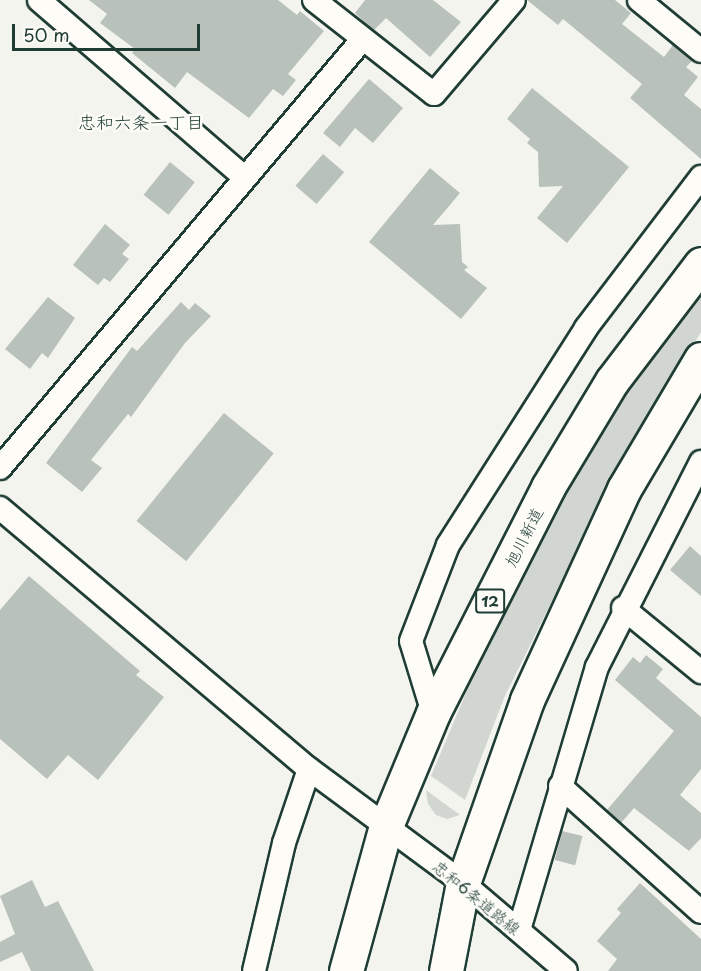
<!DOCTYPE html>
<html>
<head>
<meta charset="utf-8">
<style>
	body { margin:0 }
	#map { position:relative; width:701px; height:971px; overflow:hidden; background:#f4f4ef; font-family:"Playpen Sans","Klee One",sans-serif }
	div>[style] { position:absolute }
	.green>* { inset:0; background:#d1d6d1 }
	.building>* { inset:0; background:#b9c1bb; transform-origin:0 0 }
	.roads { filter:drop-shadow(2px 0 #1f3d34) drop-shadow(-2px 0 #1f3d34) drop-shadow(0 2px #1f3d34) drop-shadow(0 -2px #1f3d34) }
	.minor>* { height:22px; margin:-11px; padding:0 11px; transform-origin:11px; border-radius:11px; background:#fdfcf7 }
	.trunk>* { height:33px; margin:-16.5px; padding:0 16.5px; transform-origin:16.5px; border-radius:16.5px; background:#fdfcf7 }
	span { translate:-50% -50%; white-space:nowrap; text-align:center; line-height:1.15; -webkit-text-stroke:5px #fdfcf7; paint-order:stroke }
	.shield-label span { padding:2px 4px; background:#fdfcf7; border:2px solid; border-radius:4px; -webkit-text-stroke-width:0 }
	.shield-label { font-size:15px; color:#1f3d34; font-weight:700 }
	.street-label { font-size:16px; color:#1f3d34 }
	.neighbourhood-label { font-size:18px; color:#1f3d34 }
	.scale { position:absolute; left:12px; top:24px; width:188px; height:27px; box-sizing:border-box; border:3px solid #1f3d34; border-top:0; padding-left:8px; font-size:18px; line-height:21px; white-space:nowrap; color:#1f3d34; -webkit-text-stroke:4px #fdfcf7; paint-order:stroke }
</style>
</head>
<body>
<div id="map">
	<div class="green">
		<i style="clip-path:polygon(701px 285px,701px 332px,613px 477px,504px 698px,465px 800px,431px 776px,498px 617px,561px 495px,643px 359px)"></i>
		<i style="clip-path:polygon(426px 790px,460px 815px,447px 819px,436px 815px,428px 804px)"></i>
	</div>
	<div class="building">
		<i style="clip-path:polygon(89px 0,278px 0,297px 15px,300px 11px,324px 31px,288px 74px,296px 80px,283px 96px,273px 89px,249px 118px,187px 72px,175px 88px,132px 53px,135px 49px,100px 23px,107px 14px)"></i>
		<i style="clip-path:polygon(365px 0,433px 0,461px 22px,430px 57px,386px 18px,374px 30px,365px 23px,355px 13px)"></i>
		<i style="clip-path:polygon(527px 0,615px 0,631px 13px,622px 24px,664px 57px,673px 45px,692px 61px,686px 67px,698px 77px,684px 95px,701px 109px,701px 159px,630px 98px,642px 84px,563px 19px,558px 25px)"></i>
		<i style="clip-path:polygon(369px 79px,403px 108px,373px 143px,355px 128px,340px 147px,323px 133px)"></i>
		<i style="clip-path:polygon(532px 88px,629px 167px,567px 243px,537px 218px,563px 186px,539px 187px,538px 152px,527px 143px,530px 139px,507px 119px)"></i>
		<i style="left:323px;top:154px;width:28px;height:42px;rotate:41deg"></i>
		<i style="left:170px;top:162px;width:32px;height:42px;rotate:39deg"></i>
		<i style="clip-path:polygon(430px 168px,460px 193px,433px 225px,460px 224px,462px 262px,468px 267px,464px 270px,487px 288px,461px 319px,369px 242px)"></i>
		<i style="clip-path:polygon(105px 224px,130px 245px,122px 254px,129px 259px,110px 282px,104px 278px,98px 285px,73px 265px)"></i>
		<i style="clip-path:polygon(48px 297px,75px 318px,48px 358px,42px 353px,30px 369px,5px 349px)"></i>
		<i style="clip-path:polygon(181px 302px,189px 310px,195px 303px,211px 316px,185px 343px,131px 417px,128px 414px,91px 460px,102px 468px,82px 492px,46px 463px,132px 347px,137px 351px)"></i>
		<i style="left:224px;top:413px;width:64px;height:139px;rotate:39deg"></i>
		<i style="clip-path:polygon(690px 546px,701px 556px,701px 596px,670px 570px)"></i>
		<i style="clip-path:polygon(29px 576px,140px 671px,136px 675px,164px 697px,98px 780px,68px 755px,47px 779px,0 739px,0 610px)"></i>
		<i style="clip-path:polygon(646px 655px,663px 669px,656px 678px,701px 717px,701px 769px,680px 795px,701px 813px,701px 838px,689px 851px,634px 808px,621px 823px,607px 810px,674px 731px,615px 680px,633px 657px,640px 663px)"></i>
		<i style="left:562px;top:831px;width:21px;height:30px;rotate:14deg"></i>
		<i style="clip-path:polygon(32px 880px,45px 907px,58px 901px,94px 971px,31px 971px,22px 952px,0 962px,0 942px,15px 934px,0 896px)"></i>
		<i style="clip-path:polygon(640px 883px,701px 939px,701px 971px,608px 971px,617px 959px,597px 941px,621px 913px,617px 909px)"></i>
	</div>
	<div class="roads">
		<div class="minor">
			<i style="left:39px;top:0;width:271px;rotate:40.8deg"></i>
			<i style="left:314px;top:0;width:152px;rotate:38.1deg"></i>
			<i style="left:434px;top:94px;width:123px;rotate:-49.6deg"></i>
			<i style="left:639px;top:0;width:80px;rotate:39.4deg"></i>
			<i style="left:0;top:468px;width:561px;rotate:-49.78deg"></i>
			<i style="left:0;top:508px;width:404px;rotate:40.2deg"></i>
			<i style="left:309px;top:769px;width:192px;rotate:36.5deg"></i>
			<i style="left:463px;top:883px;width:135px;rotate:40.5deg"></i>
			<i style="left:623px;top:608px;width:101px;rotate:39.4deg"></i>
			<i style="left:433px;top:713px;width:75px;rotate:-107deg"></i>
			<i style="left:411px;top:641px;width:103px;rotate:-68.9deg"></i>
			<i style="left:448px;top:545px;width:257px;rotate:-57.5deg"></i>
			<i style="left:586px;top:328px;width:190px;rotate:-52.7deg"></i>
			<i style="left:560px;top:786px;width:189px;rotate:41.8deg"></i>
			<i style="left:519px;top:930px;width:274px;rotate:-73.5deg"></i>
			<i style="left:597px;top:667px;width:230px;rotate:-63.1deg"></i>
			<i style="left:254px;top:971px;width:131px;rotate:-76.8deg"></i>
			<i style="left:284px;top:843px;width:78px;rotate:-71.3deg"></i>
		</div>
		<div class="trunk">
			<i style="left:346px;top:971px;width:150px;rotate:-74.6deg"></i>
			<i style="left:386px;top:826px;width:122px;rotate:-67.4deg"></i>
			<i style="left:433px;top:713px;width:254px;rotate:-63deg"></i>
			<i style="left:548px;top:487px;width:124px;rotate:-58.9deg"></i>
			<i style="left:612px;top:381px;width:147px;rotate:-52.7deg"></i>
			<i style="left:446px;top:971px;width:90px;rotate:-79.1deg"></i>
			<i style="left:463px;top:883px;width:194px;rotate:-70.7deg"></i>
			<i style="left:527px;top:700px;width:232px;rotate:-65.3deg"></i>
			<i style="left:624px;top:489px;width:151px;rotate:-59.4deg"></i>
		</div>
	</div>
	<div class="shield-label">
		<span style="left:490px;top:601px">12</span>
	</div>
	<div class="street-label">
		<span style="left:523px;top:537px;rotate:-63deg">旭川新道</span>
		<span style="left:477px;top:897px;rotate:39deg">忠和6条道路線</span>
	</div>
	<div class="neighbourhood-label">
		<span style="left:141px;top:122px">忠和六条一丁目</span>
	</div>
	<div class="scale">50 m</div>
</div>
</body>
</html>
